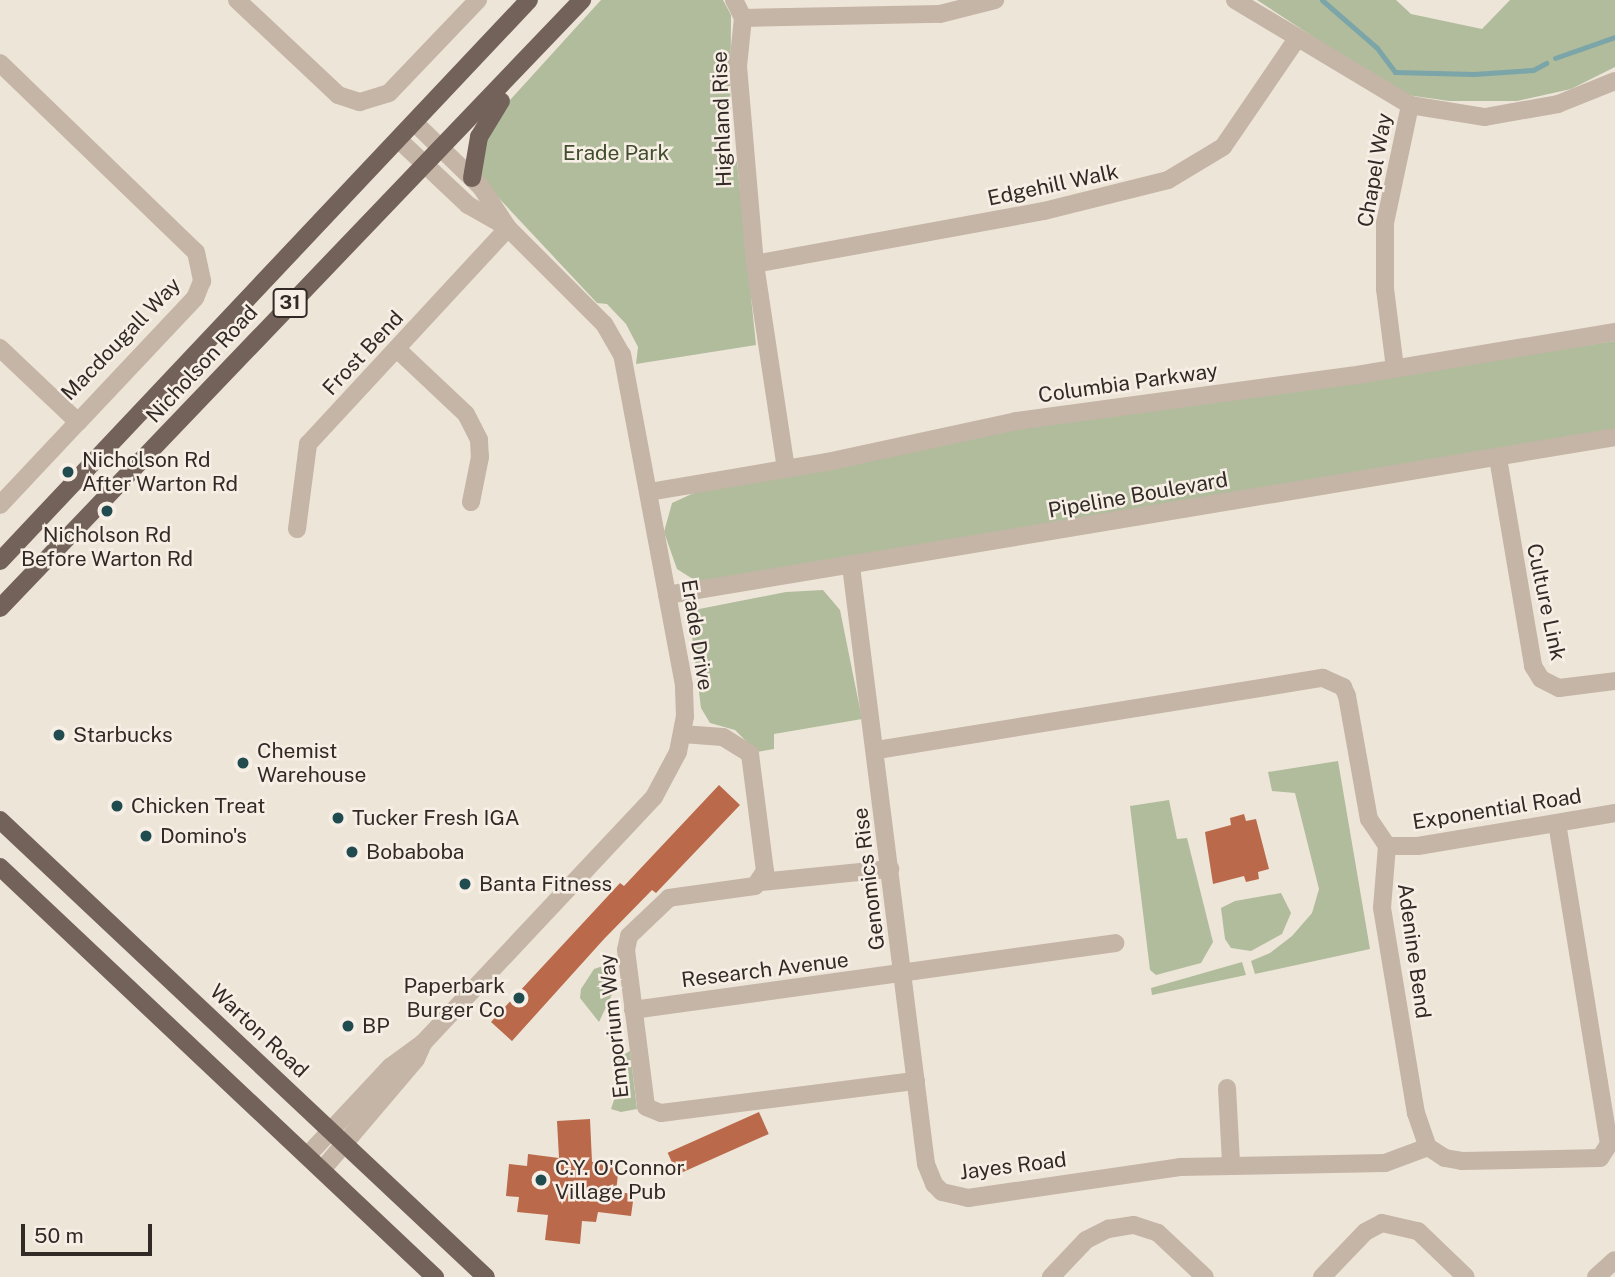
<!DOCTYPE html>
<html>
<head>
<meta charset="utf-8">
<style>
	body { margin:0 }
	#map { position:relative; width:1615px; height:1277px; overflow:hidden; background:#eee5d9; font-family:"Public Sans",sans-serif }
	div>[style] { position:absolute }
	.green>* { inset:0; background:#b0bc9b }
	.stream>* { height:5px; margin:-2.5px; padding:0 2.5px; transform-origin:2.5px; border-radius:2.5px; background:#7ba5a8 }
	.building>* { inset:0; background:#ba694b; transform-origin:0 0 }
	.minor>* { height:18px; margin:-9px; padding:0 9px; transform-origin:9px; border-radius:9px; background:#c5b5a6 }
	.tertiary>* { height:18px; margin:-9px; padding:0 9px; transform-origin:9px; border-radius:9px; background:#c5b5a6 }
	.primary>* { height:18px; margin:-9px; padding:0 9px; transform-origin:9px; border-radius:9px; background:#736259 }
	.dots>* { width:19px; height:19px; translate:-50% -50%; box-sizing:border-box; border:4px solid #f7efe5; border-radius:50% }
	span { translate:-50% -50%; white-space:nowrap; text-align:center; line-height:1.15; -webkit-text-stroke:5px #f7efe5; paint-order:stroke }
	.shield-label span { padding:2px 5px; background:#f7efe5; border:2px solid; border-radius:5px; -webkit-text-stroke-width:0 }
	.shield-label { font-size:19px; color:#322a26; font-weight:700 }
	.street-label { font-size:21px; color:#322a26 }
	.park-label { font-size:21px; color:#414e2d }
	.poi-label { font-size:21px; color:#322a26 }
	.left { translate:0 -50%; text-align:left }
	.right { translate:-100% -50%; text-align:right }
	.scale { position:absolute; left:21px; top:1224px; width:131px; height:32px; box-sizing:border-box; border:4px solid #322a26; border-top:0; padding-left:9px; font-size:21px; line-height:24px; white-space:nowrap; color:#322a26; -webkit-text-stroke:5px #f7efe5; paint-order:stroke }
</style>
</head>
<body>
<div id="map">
	<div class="green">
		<i style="clip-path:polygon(601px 0,723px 0,731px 15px,730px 155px,737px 162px,756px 345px,636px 364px,638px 347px,626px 324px,607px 304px,597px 303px,480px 178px,481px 144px,500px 111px)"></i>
		<i style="clip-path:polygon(1257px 0,1396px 0,1411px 14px,1482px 29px,1510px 0,1615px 0,1615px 67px,1571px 89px,1517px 101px,1449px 101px,1400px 94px)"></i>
		<i style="clip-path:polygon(1615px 341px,1615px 429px,713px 581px,696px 581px,677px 569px,664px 532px,672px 503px,696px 492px,1031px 427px)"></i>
		<i style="clip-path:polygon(823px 590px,840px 610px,862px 719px,774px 734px,774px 749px,757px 752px,735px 730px,710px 723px,701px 708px,689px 611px,786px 592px)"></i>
		<i style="clip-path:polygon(1338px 761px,1370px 949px,1255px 974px,1251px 961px,1270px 953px,1292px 936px,1312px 913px,1319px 889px,1295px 793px,1272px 791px,1268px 772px)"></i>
		<i style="clip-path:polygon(1169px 800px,1177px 839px,1187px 838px,1213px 942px,1201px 963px,1156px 975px,1150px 970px,1130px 806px)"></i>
		<i style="clip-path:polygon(1281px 893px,1291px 913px,1282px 934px,1251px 951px,1231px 948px,1225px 939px,1221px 908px,1235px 901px)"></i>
		<i style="clip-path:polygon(1242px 962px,1246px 975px,1152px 995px,1151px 988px)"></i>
		<i style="clip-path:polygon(612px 963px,615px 988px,599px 1022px,580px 998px,581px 989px,594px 969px)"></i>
		<i style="clip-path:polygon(630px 1051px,637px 1109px,621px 1112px,611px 1109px,618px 1088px,613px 1061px)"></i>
	</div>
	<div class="stream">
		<i style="left:1322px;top:0;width:73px;rotate:41.1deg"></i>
		<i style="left:1377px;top:48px;width:30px;rotate:53deg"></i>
		<i style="left:1395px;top:72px;width:79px;rotate:1.5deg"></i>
		<i style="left:1474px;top:74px;width:59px;rotate:-3.9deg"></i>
		<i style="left:1533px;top:70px;width:15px;rotate:-28deg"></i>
		<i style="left:1555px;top:58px;width:64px;rotate:-19.3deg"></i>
	</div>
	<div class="building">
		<i style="clip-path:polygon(719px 785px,740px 805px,656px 893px,652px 890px,604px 939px,512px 1041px,491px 1022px,620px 883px,624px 886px)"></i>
		<i style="clip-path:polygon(1244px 814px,1246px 821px,1256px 819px,1269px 869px,1258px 872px,1259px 879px,1246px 882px,1244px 876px,1213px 884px,1205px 832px,1231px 825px,1230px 818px)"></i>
		<i style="left:759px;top:1112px;width:24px;height:100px;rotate:66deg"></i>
		<i style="clip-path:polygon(590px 1119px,592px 1162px,619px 1165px,616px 1192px,634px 1194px,631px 1216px,598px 1212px,596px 1222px,582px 1221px,580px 1244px,545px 1240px,548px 1215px,517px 1212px,519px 1197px,506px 1196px,509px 1164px,527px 1166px,528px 1154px,559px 1158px,557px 1121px)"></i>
	</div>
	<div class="minor">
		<i style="left:237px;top:0;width:139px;rotate:43.2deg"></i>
		<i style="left:338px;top:95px;width:23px;rotate:18deg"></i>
		<i style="left:360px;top:102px;width:30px;rotate:-17deg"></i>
		<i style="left:389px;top:93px;width:129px;rotate:-46.3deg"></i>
		<i style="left:734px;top:0;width:20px;rotate:63deg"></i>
		<i style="left:743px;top:18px;width:48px;rotate:95.9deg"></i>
		<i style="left:738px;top:66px;width:199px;rotate:85.1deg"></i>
		<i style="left:755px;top:264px;width:207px;rotate:81.4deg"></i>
		<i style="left:1235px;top:0;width:204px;rotate:31deg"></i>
		<i style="left:1410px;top:105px;width:76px;rotate:9.1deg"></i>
		<i style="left:1485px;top:117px;width:74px;rotate:-10.1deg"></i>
		<i style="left:1558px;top:104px;width:61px;rotate:-22deg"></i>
		<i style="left:743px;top:18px;width:197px;rotate:-1.2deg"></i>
		<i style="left:940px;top:14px;width:57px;rotate:-14.3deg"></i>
		<i style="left:0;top:63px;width:272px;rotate:44deg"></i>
		<i style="left:196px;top:252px;width:30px;rotate:78deg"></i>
		<i style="left:202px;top:281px;width:18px;rotate:112deg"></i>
		<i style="left:195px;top:298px;width:170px;rotate:133.3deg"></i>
		<i style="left:78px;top:422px;width:108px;rotate:-136.5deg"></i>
		<i style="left:755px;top:264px;width:294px;rotate:-10.4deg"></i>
		<i style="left:1044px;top:211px;width:128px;rotate:-14deg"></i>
		<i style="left:1168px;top:180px;width:64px;rotate:-31deg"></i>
		<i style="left:1223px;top:147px;width:130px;rotate:-55.7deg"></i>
		<i style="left:398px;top:350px;width:93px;rotate:43.3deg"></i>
		<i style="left:466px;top:414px;width:29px;rotate:63deg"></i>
		<i style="left:479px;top:440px;width:17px;rotate:87deg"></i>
		<i style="left:480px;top:457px;width:46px;rotate:101.3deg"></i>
		<i style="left:1395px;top:368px;width:80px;rotate:-97.2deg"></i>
		<i style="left:1385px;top:289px;width:66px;rotate:-90deg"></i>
		<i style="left:1385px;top:223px;width:121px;rotate:-78deg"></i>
		<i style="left:1498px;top:458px;width:211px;rotate:80.4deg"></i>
		<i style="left:1533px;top:666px;width:15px;rotate:58deg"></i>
		<i style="left:1541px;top:679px;width:20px;rotate:27deg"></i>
		<i style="left:1559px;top:688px;width:56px;rotate:-7.1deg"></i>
		<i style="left:0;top:505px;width:114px;rotate:-46.8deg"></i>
		<i style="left:297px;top:529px;width:86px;rotate:-82.6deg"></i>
		<i style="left:308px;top:444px;width:294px;rotate:-47.2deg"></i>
		<i style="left:851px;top:566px;width:603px;rotate:82.85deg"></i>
		<i style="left:926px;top:1164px;width:22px;rotate:68deg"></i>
		<i style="left:934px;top:1184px;width:11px;rotate:45deg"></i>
		<i style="left:942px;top:1192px;width:27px;rotate:13deg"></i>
		<i style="left:968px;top:1198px;width:214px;rotate:-8.3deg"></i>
		<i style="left:1180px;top:1167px;width:205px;rotate:-1.1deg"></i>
		<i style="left:1385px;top:1163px;width:46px;rotate:-20.4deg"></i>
		<i style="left:667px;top:595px;width:961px;rotate:-9.46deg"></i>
		<i style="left:682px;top:734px;width:41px;rotate:4.2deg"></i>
		<i style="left:723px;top:737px;width:32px;rotate:32deg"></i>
		<i style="left:750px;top:754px;width:118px;rotate:82.7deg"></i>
		<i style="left:765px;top:871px;width:18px;rotate:124deg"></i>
		<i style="left:755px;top:886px;width:87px;rotate:172.1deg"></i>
		<i style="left:669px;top:898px;width:55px;rotate:136.5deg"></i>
		<i style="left:629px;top:936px;width:14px;rotate:102deg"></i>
		<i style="left:626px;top:950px;width:158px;rotate:82.7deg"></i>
		<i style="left:646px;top:1107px;width:16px;rotate:22deg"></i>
		<i style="left:661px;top:1113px;width:257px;rotate:-7.2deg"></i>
		<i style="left:877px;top:750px;width:452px;rotate:-9.2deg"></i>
		<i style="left:1323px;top:678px;width:22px;rotate:24deg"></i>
		<i style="left:1343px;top:687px;width:10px;rotate:66deg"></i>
		<i style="left:1347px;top:696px;width:125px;rotate:79.9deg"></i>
		<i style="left:1369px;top:819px;width:32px;rotate:56deg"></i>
		<i style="left:1387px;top:846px;width:62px;rotate:94.6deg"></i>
		<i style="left:1382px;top:908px;width:208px;rotate:80.6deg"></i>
		<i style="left:1416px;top:1113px;width:36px;rotate:71deg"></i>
		<i style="left:1428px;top:1147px;width:20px;rotate:33deg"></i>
		<i style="left:1445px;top:1158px;width:17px;rotate:10deg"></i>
		<i style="left:1462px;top:1161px;width:138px;rotate:-1.2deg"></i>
		<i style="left:1600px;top:1158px;width:17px;rotate:-57deg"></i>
		<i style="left:1609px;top:1144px;width:325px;rotate:-99.2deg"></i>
		<i style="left:1387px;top:846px;width:31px"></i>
		<i style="left:1418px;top:846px;width:200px;rotate:-9.5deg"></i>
		<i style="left:761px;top:882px;width:130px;rotate:-5.8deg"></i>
		<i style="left:633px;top:1010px;width:487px;rotate:-7.9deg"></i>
		<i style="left:1227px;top:1088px;width:75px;rotate:86.9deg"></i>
		<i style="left:1051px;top:1277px;width:51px;rotate:-46.6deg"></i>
		<i style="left:1086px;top:1240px;width:25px;rotate:-27deg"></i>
		<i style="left:1108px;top:1229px;width:26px;rotate:-9deg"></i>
		<i style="left:1134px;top:1225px;width:25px;rotate:18deg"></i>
		<i style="left:1158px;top:1233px;width:64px;rotate:43.1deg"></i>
		<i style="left:1322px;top:1277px;width:62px;rotate:-46.3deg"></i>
		<i style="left:1365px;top:1232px;width:19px;rotate:-28deg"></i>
		<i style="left:1382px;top:1223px;width:37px;rotate:13deg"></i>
		<i style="left:1418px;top:1231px;width:66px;rotate:43.8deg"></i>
		<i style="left:1596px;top:1277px;width:25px;rotate:-42deg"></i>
	</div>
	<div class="tertiary">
		<i style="left:399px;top:140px;width:95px;rotate:43.3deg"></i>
		<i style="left:468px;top:205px;width:43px;rotate:29.6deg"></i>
		<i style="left:649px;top:492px;width:181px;rotate:-9.6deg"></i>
		<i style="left:827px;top:462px;width:193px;rotate:-12.2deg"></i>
		<i style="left:1016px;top:421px;width:338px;rotate:-7.7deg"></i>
		<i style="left:1351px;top:376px;width:268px;rotate:-9.5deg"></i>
		<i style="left:307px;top:1156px;width:122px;rotate:-47deg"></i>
		<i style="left:390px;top:1067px;width:41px;rotate:-36deg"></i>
		<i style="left:423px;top:1043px;width:337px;rotate:-46.8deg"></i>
		<i style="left:654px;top:797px;width:51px;rotate:-61.9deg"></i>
		<i style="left:678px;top:752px;width:36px;rotate:-79deg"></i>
		<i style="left:685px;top:717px;width:32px;rotate:-92deg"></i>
		<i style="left:684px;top:685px;width:336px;rotate:-100.6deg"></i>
		<i style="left:622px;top:355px;width:36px;rotate:-120deg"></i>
		<i style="left:604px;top:324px;width:136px;rotate:-135deg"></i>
		<i style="left:508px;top:228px;width:49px;rotate:-123.4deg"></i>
		<i style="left:481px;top:187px;width:92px;rotate:-135.9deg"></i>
		<i style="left:322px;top:1170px;width:145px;rotate:-49.7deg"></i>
		<i style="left:416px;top:1059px;width:17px;rotate:-66deg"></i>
	</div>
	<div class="primary">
		<i style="left:472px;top:178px;width:42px;rotate:-80.3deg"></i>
		<i style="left:479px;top:137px;width:42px;rotate:-58.6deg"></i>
		<i style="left:0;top:561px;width:771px;rotate:-46.68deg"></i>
		<i style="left:0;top:608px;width:842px;rotate:-46.25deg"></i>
		<i style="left:0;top:820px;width:667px;rotate:43.24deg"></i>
		<i style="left:0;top:867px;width:598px;rotate:43.31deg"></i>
	</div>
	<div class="dots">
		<i style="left:68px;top:472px;background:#204b4f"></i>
		<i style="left:107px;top:511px;background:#204b4f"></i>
		<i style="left:59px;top:735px;background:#204b4f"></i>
		<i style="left:243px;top:763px;background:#204b4f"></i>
		<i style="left:117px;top:806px;background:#204b4f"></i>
		<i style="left:338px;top:818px;background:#204b4f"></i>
		<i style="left:146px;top:836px;background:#204b4f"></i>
		<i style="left:352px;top:852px;background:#204b4f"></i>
		<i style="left:465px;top:884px;background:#204b4f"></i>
		<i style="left:519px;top:998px;background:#204b4f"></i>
		<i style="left:348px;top:1026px;background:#204b4f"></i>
		<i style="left:541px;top:1180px;background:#204b4f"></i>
	</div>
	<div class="shield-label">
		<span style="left:290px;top:303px">31</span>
	</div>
	<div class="street-label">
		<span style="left:722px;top:119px;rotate:-92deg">Highland Rise</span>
		<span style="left:1375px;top:170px;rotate:-80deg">Chapel Way</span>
		<span style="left:1053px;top:185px;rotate:-12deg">Edgehill Walk</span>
		<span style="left:121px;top:339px;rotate:-46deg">Macdougall Way</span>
		<span style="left:363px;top:353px;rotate:-47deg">Frost Bend</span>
		<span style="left:202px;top:364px;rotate:-47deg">Nicholson Road</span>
		<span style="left:1128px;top:383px;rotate:-8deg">Columbia Parkway</span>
		<span style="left:1138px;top:495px;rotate:-10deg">Pipeline Boulevard</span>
		<span style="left:1546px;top:602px;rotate:78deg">Culture Link</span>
		<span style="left:697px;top:635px;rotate:81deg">Erade Drive</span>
		<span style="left:1497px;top:809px;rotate:-9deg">Exponential Road</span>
		<span style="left:869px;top:879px;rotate:-97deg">Genomics Rise</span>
		<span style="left:1414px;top:951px;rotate:82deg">Adenine Bend</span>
		<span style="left:765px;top:970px;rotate:-7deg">Research Avenue</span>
		<span style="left:614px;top:1026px;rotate:-96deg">Emporium Way</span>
		<span style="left:259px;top:1031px;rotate:43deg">Warton Road</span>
		<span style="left:1013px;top:1166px;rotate:-7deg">Jayes Road</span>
	</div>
	<div class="park-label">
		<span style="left:616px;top:153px">Erade Park</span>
	</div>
	<div class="poi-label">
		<span class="left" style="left:82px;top:472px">Nicholson Rd<br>After Warton Rd</span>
		<span style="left:107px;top:547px">Nicholson Rd<br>Before Warton Rd</span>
		<span class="left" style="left:73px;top:735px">Starbucks</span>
		<span class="left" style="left:257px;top:763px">Chemist<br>Warehouse</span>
		<span class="left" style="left:131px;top:806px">Chicken Treat</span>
		<span class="left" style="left:352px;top:818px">Tucker Fresh IGA</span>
		<span class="left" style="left:160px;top:836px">Domino's</span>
		<span class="left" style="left:366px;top:852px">Bobaboba</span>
		<span class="left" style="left:479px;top:884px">Banta Fitness</span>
		<span class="right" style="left:505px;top:998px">Paperbark<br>Burger Co</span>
		<span class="left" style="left:362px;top:1026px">BP</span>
		<span class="left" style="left:555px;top:1180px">C.Y. O'Connor<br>Village Pub</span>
	</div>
	<div class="scale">50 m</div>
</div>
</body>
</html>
